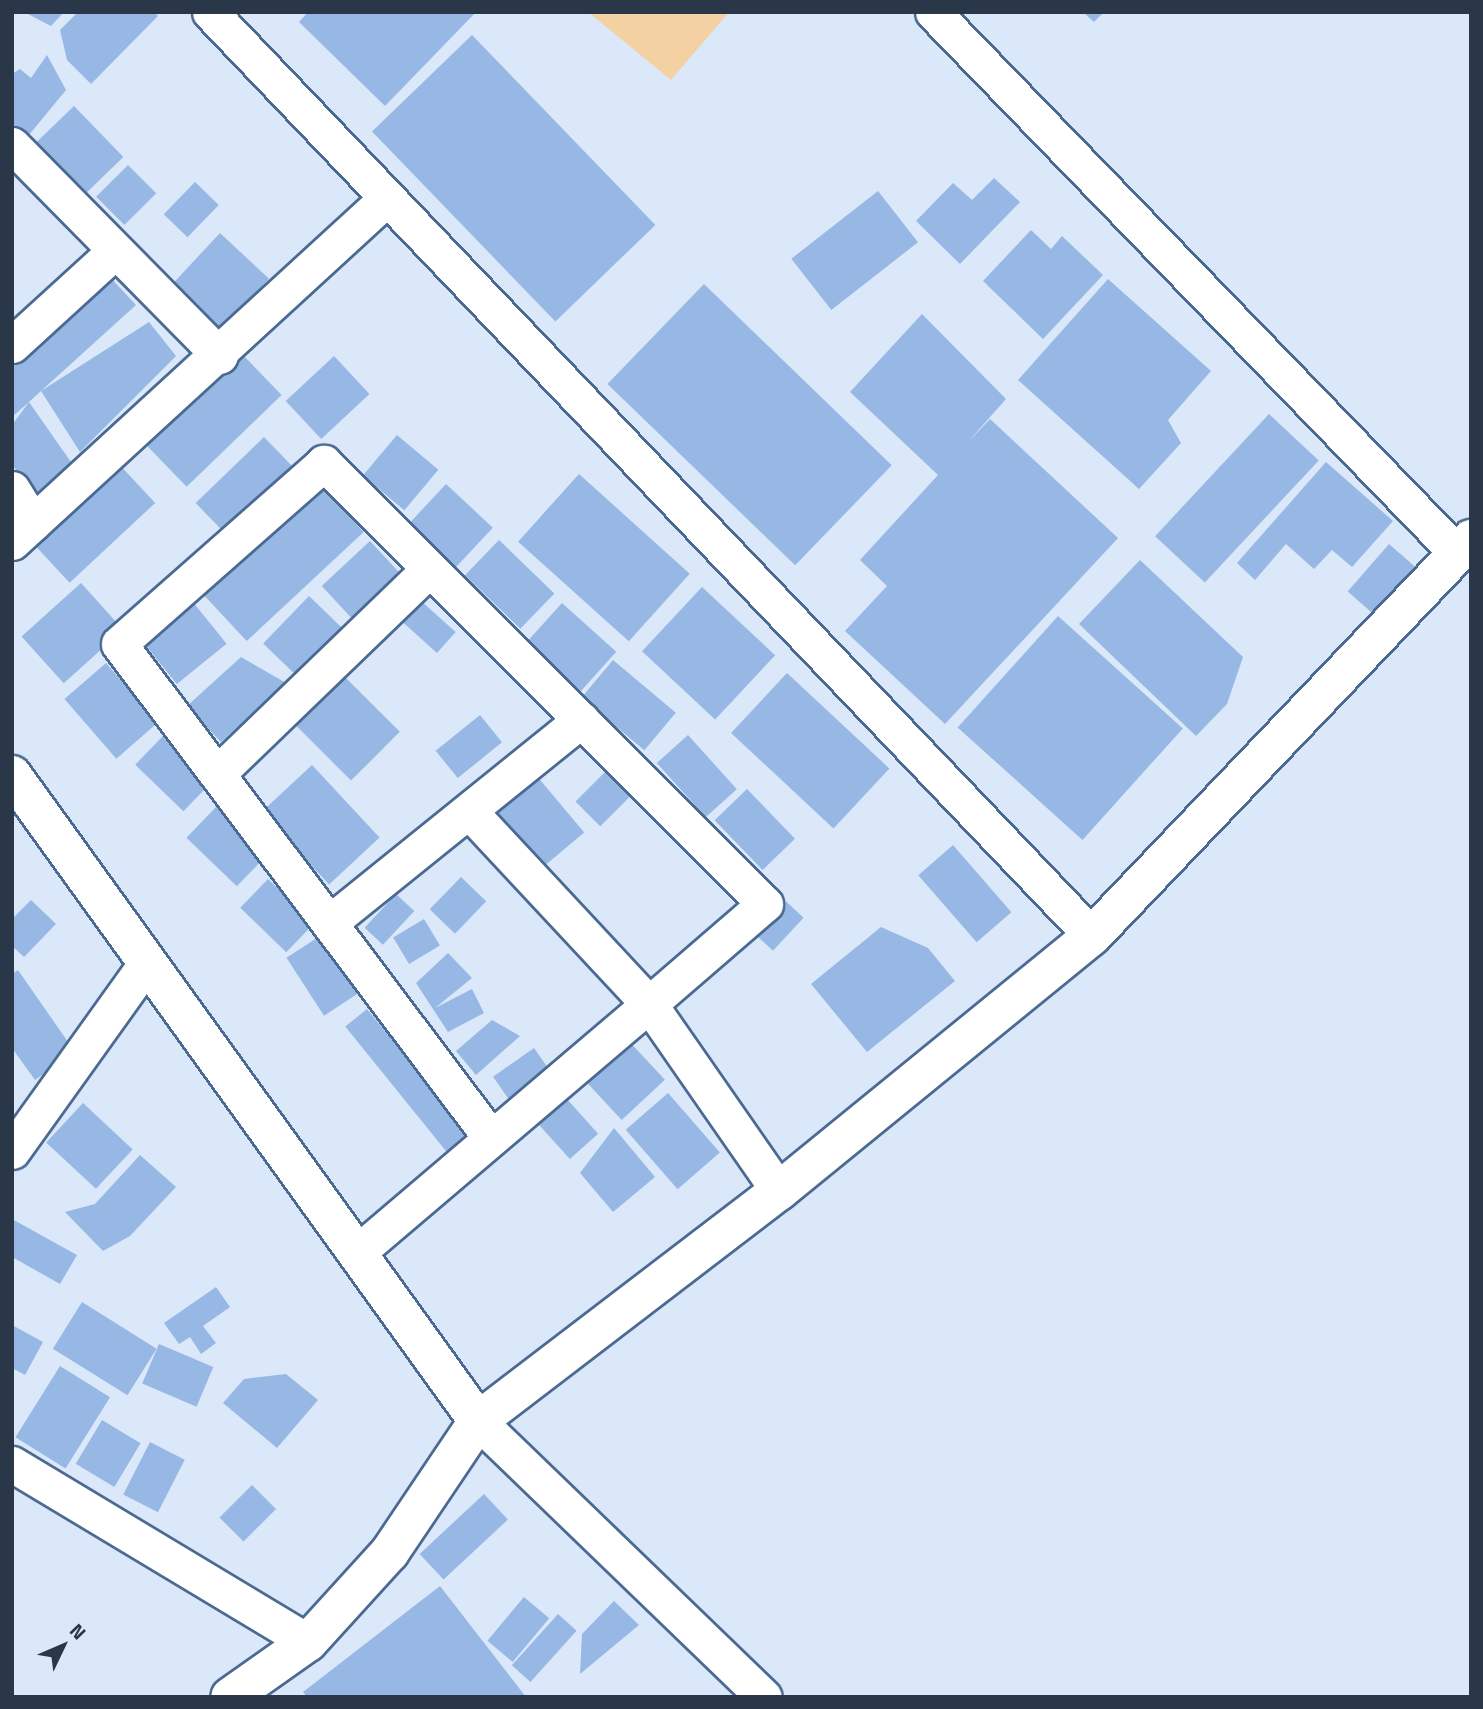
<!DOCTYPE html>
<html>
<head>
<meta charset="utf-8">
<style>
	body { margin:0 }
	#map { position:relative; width:1483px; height:1709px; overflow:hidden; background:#dae8fa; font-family:"Titillium Web",sans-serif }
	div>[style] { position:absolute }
	.green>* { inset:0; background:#f4d1a2 }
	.building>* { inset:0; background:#97b8e4; transform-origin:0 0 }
	.roads { filter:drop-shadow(2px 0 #4b6a92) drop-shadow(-2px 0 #4b6a92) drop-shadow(0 2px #4b6a92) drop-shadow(0 -2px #4b6a92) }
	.street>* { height:35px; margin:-17.5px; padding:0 17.5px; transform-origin:17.5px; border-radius:17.5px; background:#fff }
	.secondary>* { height:38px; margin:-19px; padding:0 19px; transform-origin:19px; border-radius:19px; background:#fff }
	span { translate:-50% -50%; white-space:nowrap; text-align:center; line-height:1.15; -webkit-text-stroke:7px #dae8fa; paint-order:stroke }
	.frame { position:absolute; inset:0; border:14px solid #293748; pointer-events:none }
	.north { position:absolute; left:28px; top:1611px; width:70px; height:70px; -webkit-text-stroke:5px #dae8fa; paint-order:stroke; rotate:46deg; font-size:19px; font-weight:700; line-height:28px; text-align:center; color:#293748 }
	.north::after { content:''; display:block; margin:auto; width:24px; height:32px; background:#293748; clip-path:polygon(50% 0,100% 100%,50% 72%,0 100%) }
</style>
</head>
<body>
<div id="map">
	<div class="green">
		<i style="clip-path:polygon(588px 12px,729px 12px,671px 80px)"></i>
	</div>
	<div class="building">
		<i style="clip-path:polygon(24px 12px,64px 12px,51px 26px)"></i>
		<i style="clip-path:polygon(78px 12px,154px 12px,158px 16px,91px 84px,67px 60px,60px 30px)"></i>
		<i style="clip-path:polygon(308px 12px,476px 12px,385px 106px,299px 22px)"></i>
		<i style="clip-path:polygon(1083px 12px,1104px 12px,1094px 22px)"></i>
		<i style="left:472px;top:35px;width:264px;height:139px;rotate:46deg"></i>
		<i style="clip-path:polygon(47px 55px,66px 90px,24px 141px,12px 124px,12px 74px,20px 69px,31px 78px)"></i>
		<i style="left:74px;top:106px;width:71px;height:52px;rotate:46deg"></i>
		<i style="left:128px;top:165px;width:40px;height:45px;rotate:45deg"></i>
		<i style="clip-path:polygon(994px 178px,1020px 202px,960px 264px,916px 221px,953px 183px,972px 200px)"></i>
		<i style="left:195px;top:182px;width:33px;height:45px;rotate:44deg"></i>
		<i style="left:878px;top:191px;width:65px;height:110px;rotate:52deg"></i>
		<i style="clip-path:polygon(1031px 230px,1051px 249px,1062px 236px,1103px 275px,1043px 339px,983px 281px)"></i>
		<i style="left:220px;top:233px;width:67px;height:69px;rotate:43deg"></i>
		<i style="clip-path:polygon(108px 275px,136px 305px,41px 391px,149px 322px,176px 356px,80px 452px,41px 391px,29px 402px,71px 462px,38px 503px,12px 464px,12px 425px,29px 402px,12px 417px,12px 362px)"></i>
		<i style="clip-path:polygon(1108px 279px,1211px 371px,1168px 420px,1181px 443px,1139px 489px,1018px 380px)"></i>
		<i style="left:704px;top:284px;width:261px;height:139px;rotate:44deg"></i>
		<i style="clip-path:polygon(922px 314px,1006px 399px,967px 443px,990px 419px,1118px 538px,945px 724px,845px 631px,887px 586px,860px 560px,938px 475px,850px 392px)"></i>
		<i style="left:242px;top:354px;width:57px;height:132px;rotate:46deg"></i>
		<i style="left:334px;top:356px;width:52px;height:66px;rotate:47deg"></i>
		<i style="left:1269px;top:414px;width:68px;height:167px;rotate:43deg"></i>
		<i style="left:397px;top:435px;width:54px;height:53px;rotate:40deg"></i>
		<i style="left:264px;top:437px;width:47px;height:95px;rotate:46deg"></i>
		<i style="left:117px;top:462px;width:56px;height:117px;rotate:47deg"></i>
		<i style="clip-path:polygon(1326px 462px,1393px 521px,1352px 567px,1332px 550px,1314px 569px,1286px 544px,1255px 580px,1237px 563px)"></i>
		<i style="left:579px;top:474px;width:149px;height:91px;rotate:42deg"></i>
		<i style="left:318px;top:483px;width:67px;height:160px;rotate:47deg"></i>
		<i style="left:446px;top:484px;width:64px;height:59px;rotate:43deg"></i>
		<i style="left:499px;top:540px;width:77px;height:49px;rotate:44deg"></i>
		<i style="left:370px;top:541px;width:45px;height:66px;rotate:47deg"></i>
		<i style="left:1389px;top:544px;width:41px;height:63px;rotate:41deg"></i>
		<i style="clip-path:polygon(1140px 560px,1243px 657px,1227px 704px,1196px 736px,1079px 624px)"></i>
		<i style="left:81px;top:583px;width:63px;height:80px;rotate:48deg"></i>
		<i style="left:702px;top:587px;width:100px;height:88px;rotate:43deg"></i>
		<i style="left:309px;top:596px;width:49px;height:66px;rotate:44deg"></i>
		<i style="left:420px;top:600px;width:48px;height:28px;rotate:42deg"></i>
		<i style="left:192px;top:601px;width:55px;height:64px;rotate:51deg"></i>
		<i style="left:562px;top:603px;width:73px;height:55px;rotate:42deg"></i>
		<i style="left:1058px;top:616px;width:168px;height:150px;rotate:42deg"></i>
		<i style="clip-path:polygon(241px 657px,286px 683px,221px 742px,187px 706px)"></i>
		<i style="left:613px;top:660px;width:82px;height:49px;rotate:40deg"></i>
		<i style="left:106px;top:663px;width:79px;height:55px;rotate:49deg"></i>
		<i style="left:339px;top:671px;width:86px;height:69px;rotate:45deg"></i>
		<i style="left:787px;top:673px;width:140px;height:82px;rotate:43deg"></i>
		<i style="left:480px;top:715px;width:35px;height:57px;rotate:51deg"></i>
		<i style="left:688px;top:735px;width:73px;height:42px;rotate:48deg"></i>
		<i style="left:163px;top:736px;width:67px;height:40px;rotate:44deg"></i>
		<i style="left:312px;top:765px;width:99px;height:69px;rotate:47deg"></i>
		<i style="left:608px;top:769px;width:35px;height:46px;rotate:45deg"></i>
		<i style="left:536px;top:775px;width:75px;height:55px;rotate:50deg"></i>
		<i style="left:747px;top:789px;width:69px;height:45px;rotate:46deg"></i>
		<i style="left:217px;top:806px;width:70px;height:44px;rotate:44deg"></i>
		<i style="left:953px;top:845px;width:89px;height:46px;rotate:49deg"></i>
		<i style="left:461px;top:877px;width:35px;height:45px;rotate:44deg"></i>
		<i style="left:268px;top:879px;width:64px;height:40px;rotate:44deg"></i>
		<i style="left:396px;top:894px;width:25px;height:46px;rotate:43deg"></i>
		<i style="left:778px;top:894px;width:35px;height:45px;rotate:43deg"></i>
		<i style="clip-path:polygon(31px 900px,56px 924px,24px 957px,12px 946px,12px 919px)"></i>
		<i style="left:424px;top:919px;width:31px;height:36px;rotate:59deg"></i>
		<i style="clip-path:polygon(881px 927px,928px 948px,955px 981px,867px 1052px,811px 984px)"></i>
		<i style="left:320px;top:936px;width:69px;height:40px;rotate:57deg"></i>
		<i style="clip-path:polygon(448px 953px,472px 978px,435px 1008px,472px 989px,484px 1013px,448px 1032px,416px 983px)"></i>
		<i style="clip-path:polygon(18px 970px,75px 1052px,35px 1080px,12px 1048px,12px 974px)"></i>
		<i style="left:367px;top:1009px;width:161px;height:28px;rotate:51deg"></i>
		<i style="clip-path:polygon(492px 1020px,520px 1036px,476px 1075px,456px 1051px)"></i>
		<i style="left:626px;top:1038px;width:57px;height:59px;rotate:47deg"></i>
		<i style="left:534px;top:1048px;width:33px;height:50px;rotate:55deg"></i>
		<i style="left:668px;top:1093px;width:79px;height:56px;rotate:49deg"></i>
		<i style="left:566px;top:1098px;width:48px;height:38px;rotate:48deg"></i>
		<i style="left:83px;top:1103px;width:68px;height:54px;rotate:43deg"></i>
		<i style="clip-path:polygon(614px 1128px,655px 1177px,613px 1212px,580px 1173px)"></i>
		<i style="clip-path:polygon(140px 1155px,176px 1187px,130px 1236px,103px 1251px,65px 1212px,95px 1204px)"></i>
		<i style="clip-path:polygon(12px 1219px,77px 1255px,60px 1284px,12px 1257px)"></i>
		<i style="clip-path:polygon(216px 1287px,230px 1307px,203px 1326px,216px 1343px,201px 1354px,190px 1337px,179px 1344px,164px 1323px)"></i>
		<i style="left:82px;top:1302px;width:88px;height:55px;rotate:32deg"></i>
		<i style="clip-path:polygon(12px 1325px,43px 1342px,25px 1375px,12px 1368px)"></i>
		<i style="left:159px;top:1344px;width:59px;height:43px;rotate:23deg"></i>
		<i style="left:60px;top:1366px;width:59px;height:84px;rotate:32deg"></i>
		<i style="clip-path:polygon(286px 1374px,318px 1400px,277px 1448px,223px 1403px,244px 1379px)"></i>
		<i style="left:102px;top:1420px;width:45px;height:51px;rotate:31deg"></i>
		<i style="left:150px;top:1442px;width:39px;height:59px;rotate:27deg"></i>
		<i style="left:252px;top:1485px;width:34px;height:46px;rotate:45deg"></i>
		<i style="left:484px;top:1494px;width:35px;height:88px;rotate:47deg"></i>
		<i style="clip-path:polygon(440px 1586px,526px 1697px,307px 1697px,303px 1692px)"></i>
		<i style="left:524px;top:1597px;width:33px;height:57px;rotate:40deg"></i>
		<i style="clip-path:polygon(614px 1601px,639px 1625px,580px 1674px,582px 1634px)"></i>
		<i style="left:558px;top:1614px;width:25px;height:69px;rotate:42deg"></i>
	</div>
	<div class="roads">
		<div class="street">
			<i style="left:210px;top:12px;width:1277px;rotate:46.33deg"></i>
			<i style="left:933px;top:12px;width:752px;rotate:45.92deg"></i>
			<i style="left:12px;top:145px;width:296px;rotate:45.4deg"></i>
			<i style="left:12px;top:345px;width:138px;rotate:-42.4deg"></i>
			<i style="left:12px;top:489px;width:40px;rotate:58deg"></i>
			<i style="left:12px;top:542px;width:509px;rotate:-42.53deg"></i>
			<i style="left:218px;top:773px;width:293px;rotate:-44deg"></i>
			<i style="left:469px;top:811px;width:264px;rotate:47deg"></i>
			<i style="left:649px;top:1004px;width:228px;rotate:55.2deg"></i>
			<i style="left:329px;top:923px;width:324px;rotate:-38.9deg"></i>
			<i style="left:12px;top:1151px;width:230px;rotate:-54.4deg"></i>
			<i style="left:359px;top:1251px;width:381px;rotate:-40.4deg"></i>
			<i style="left:649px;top:1004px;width:153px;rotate:-40.8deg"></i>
			<i style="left:765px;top:904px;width:624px;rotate:-135deg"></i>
			<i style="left:324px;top:463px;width:273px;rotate:138.6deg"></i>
			<i style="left:119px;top:644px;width:618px;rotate:53.02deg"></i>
			<i style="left:478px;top:1421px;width:397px;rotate:44deg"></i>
			<i style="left:12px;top:1464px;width:345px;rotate:31deg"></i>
		</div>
		<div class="secondary">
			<i style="left:12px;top:775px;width:797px;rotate:54.19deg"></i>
			<i style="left:478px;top:1421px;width:158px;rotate:123.9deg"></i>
			<i style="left:390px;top:1552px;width:122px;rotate:132.3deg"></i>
			<i style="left:308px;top:1642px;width:95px;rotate:144.8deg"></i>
			<i style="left:478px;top:1421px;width:379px;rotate:-37.4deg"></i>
			<i style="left:779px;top:1191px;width:404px;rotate:-39.2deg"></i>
			<i style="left:1092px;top:936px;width:549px;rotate:-46.33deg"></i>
		</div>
	</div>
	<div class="frame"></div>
	<div class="north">N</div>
</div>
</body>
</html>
